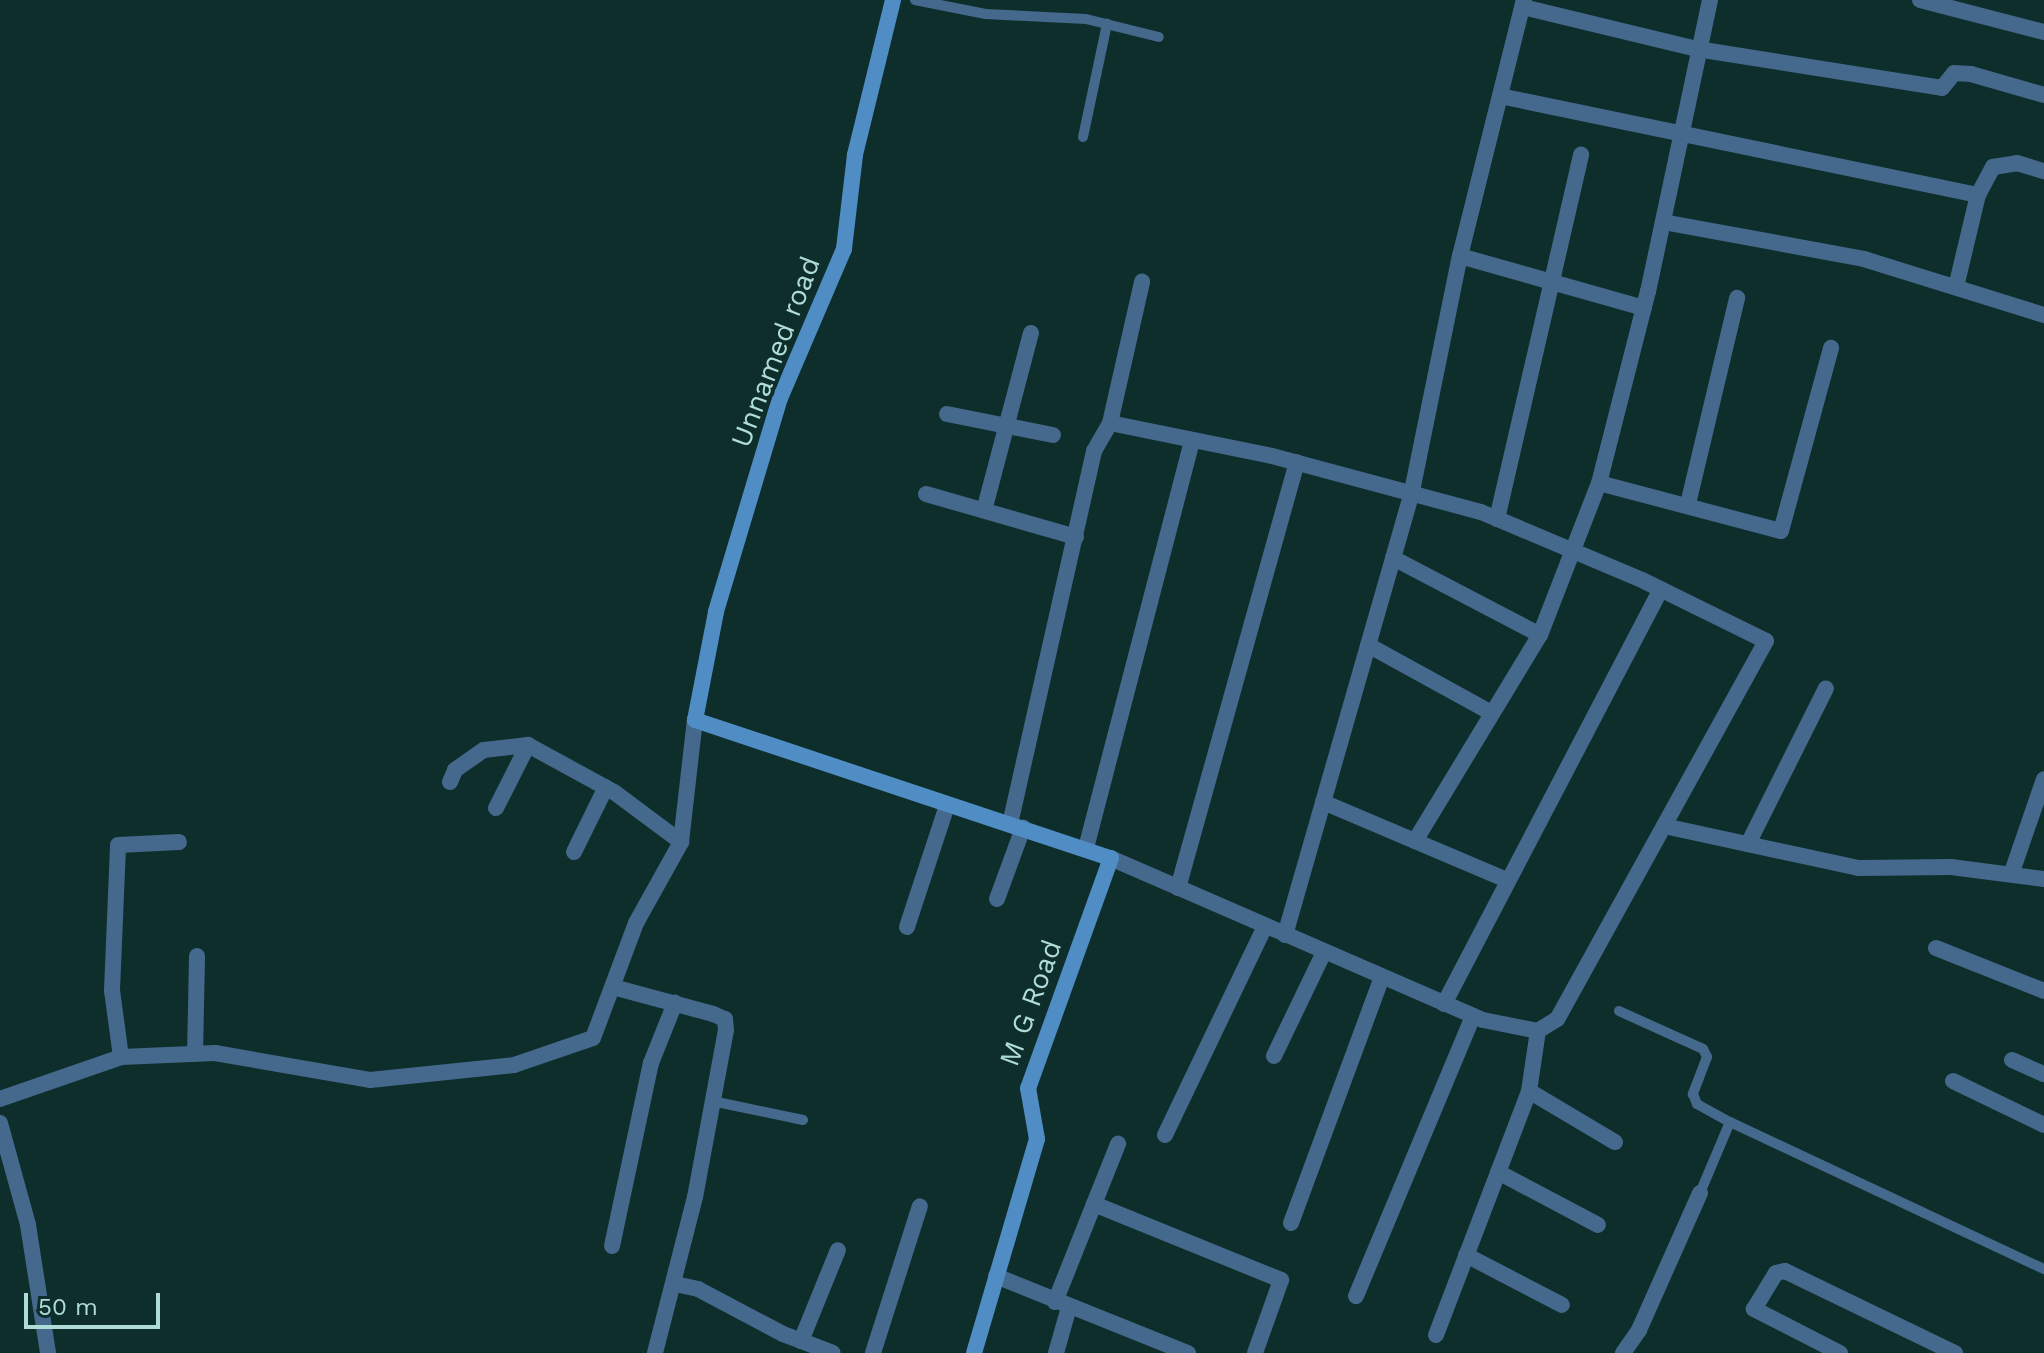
<!DOCTYPE html>
<html>
<head>
<meta charset="utf-8">
<style>
	body { margin:0 }
	#map { position:relative; width:2044px; height:1353px; overflow:hidden; background:#0e2e2b; font-family:"Work Sans",sans-serif }
	div>[style] { position:absolute }
	.lane>* { height:10px; margin:-5px; padding:0 5px; transform-origin:5px; border-radius:5px; background:#44698c }
	.street>* { height:16px; margin:-8px; padding:0 8px; transform-origin:8px; border-radius:8px; background:#44698c }
	.secondary>* { height:16px; margin:-8px; padding:0 8px; transform-origin:8px; border-radius:8px; background:#508dc5 }
	span { translate:-50% -50%; white-space:nowrap; text-align:center; line-height:1.15; -webkit-text-stroke:8px #0e2e2b; paint-order:stroke }
	.street-label { font-size:28px; color:#b0dcd7 }
	.scale { position:absolute; left:24px; top:1293px; width:136px; height:36px; box-sizing:border-box; border:4px solid #b0dcd7; border-top:0; padding-left:10px; font-size:24px; line-height:28px; white-space:nowrap; color:#b0dcd7; -webkit-text-stroke:6px #0e2e2b; paint-order:stroke }
</style>
</head>
<body>
<div id="map">
	<div class="lane">
		<i style="left:915px;top:0;width:72px;rotate:11.2deg"></i>
		<i style="left:986px;top:14px;width:100px;rotate:2.9deg"></i>
		<i style="left:1086px;top:19px;width:75px;rotate:13.9deg"></i>
		<i style="left:1083px;top:137px;width:116px;rotate:-78deg"></i>
		<i style="left:1619px;top:1011px;width:92px;rotate:24.3deg"></i>
		<i style="left:1703px;top:1049px;width:9px;rotate:63deg"></i>
		<i style="left:1707px;top:1057px;width:40px;rotate:111deg"></i>
		<i style="left:1693px;top:1094px;width:11px;rotate:68deg"></i>
		<i style="left:1697px;top:1104px;width:38px;rotate:29deg"></i>
		<i style="left:712px;top:1101px;width:93px;rotate:11.8deg"></i>
		<i style="left:1700px;top:1193px;width:77px;rotate:-67.1deg"></i>
		<i style="left:1730px;top:1122px;width:347px;rotate:25.1deg"></i>
	</div>
	<div class="street">
		<i style="left:1710px;top:0;width:298px;rotate:102deg"></i>
		<i style="left:1648px;top:291px;width:198px;rotate:104.3deg"></i>
		<i style="left:1599px;top:483px;width:188px;rotate:14.8deg"></i>
		<i style="left:1781px;top:531px;width:190px;rotate:-74.7deg"></i>
		<i style="left:1920px;top:0;width:128px;rotate:14.5deg"></i>
		<i style="left:1523px;top:7px;width:179px;rotate:13.6deg"></i>
		<i style="left:1697px;top:49px;width:248px;rotate:9deg"></i>
		<i style="left:1942px;top:88px;width:19px;rotate:-51deg"></i>
		<i style="left:1954px;top:73px;width:17px;rotate:3deg"></i>
		<i style="left:1971px;top:74px;width:76px;rotate:16deg"></i>
		<i style="left:1500px;top:96px;width:488px;rotate:11.7deg"></i>
		<i style="left:1663px;top:222px;width:204px;rotate:10.4deg"></i>
		<i style="left:1864px;top:259px;width:189px;rotate:17.3deg"></i>
		<i style="left:1460px;top:256px;width:191px;rotate:15.8deg"></i>
		<i style="left:1956px;top:287px;width:95px;rotate:-76.6deg"></i>
		<i style="left:1978px;top:195px;width:32px;rotate:-62deg"></i>
		<i style="left:1993px;top:167px;width:24px;rotate:-9deg"></i>
		<i style="left:2017px;top:163px;width:28px;rotate:17deg"></i>
		<i style="left:947px;top:414px;width:108px;rotate:11.2deg"></i>
		<i style="left:1110px;top:423px;width:145px;rotate:-77.2deg"></i>
		<i style="left:926px;top:494px;width:156px;rotate:16deg"></i>
		<i style="left:1688px;top:504px;width:212px;rotate:-76.6deg"></i>
		<i style="left:985px;top:507px;width:180px;rotate:-75.2deg"></i>
		<i style="left:1497px;top:519px;width:374px;rotate:-77deg"></i>
		<i style="left:1393px;top:558px;width:166px;rotate:27.6deg"></i>
		<i style="left:1368px;top:645px;width:139px;rotate:28.8deg"></i>
		<i style="left:450px;top:782px;width:13px;rotate:-67deg"></i>
		<i style="left:455px;top:770px;width:35px;rotate:-35deg"></i>
		<i style="left:484px;top:750px;width:44px;rotate:-6.5deg"></i>
		<i style="left:528px;top:745px;width:98px;rotate:28.7deg"></i>
		<i style="left:614px;top:792px;width:84px;rotate:36.7deg"></i>
		<i style="left:1323px;top:802px;width:200px;rotate:23deg"></i>
		<i style="left:496px;top:808px;width:71px;rotate:-63.1deg"></i>
		<i style="left:1010px;top:824px;width:382px;rotate:-77.3deg"></i>
		<i style="left:1094px;top:451px;width:32px;rotate:-60deg"></i>
		<i style="left:1110px;top:423px;width:165px;rotate:11.5deg"></i>
		<i style="left:1272px;top:456px;width:216px;rotate:15deg"></i>
		<i style="left:1481px;top:512px;width:177px;rotate:22.9deg"></i>
		<i style="left:1644px;top:581px;width:136px;rotate:26.2deg"></i>
		<i style="left:1766px;top:641px;width:432px;rotate:118.9deg"></i>
		<i style="left:1557px;top:1019px;width:22px;rotate:148deg"></i>
		<i style="left:1538px;top:1031px;width:56px;rotate:-168.7deg"></i>
		<i style="left:1483px;top:1020px;width:406px;rotate:-156.5deg"></i>
		<i style="left:1664px;top:826px;width:199px;rotate:12.2deg"></i>
		<i style="left:1859px;top:868px;width:92px;rotate:-0.6deg"></i>
		<i style="left:1951px;top:867px;width:94px;rotate:7.4deg"></i>
		<i style="left:1415px;top:841px;width:241px;rotate:-58.8deg"></i>
		<i style="left:1540px;top:635px;width:163px;rotate:-68.8deg"></i>
		<i style="left:1748px;top:844px;width:174px;rotate:-63.4deg"></i>
		<i style="left:1086px;top:848px;width:420px;rotate:-75.4deg"></i>
		<i style="left:574px;top:852px;width:72px;rotate:-63.8deg"></i>
		<i style="left:2012px;top:872px;width:98px;rotate:-71deg"></i>
		<i style="left:1178px;top:888px;width:442px;rotate:-74.4deg"></i>
		<i style="left:997px;top:899px;width:76px;rotate:-69.9deg"></i>
		<i style="left:907px;top:927px;width:128px;rotate:-71.8deg"></i>
		<i style="left:1285px;top:935px;width:462px;rotate:-74deg"></i>
		<i style="left:1412px;top:491px;width:240px;rotate:-78.5deg"></i>
		<i style="left:1460px;top:256px;width:264px;rotate:-76deg"></i>
		<i style="left:1936px;top:948px;width:116px;rotate:21.7deg"></i>
		<i style="left:613px;top:987px;width:104px;rotate:15.1deg"></i>
		<i style="left:713px;top:1014px;width:13px;rotate:23deg"></i>
		<i style="left:725px;top:1019px;width:11px;rotate:85deg"></i>
		<i style="left:726px;top:1030px;width:170px;rotate:100.5deg"></i>
		<i style="left:695px;top:1197px;width:161px;rotate:104.4deg"></i>
		<i style="left:1444px;top:1004px;width:468px;rotate:-62.4deg"></i>
		<i style="left:195px;top:1054px;width:98px;rotate:-88.8deg"></i>
		<i style="left:1274px;top:1056px;width:115px;rotate:-64.3deg"></i>
		<i style="left:121px;top:1057px;width:68px;rotate:-97.7deg"></i>
		<i style="left:112px;top:990px;width:145px;rotate:-87.6deg"></i>
		<i style="left:118px;top:845px;width:61px;rotate:-2.8deg"></i>
		<i style="left:2012px;top:1060px;width:35px;rotate:24deg"></i>
		<i style="left:1953px;top:1081px;width:101px;rotate:25.8deg"></i>
		<i style="left:1529px;top:1091px;width:100px;rotate:30.7deg"></i>
		<i style="left:0;top:1099px;width:128px;rotate:-19.1deg"></i>
		<i style="left:121px;top:1057px;width:94px;rotate:-2.4deg"></i>
		<i style="left:215px;top:1053px;width:157px;rotate:9.9deg"></i>
		<i style="left:370px;top:1080px;width:145px;rotate:-5.9deg"></i>
		<i style="left:514px;top:1065px;width:83px;rotate:-18.9deg"></i>
		<i style="left:593px;top:1038px;width:123px;rotate:-69.5deg"></i>
		<i style="left:636px;top:923px;width:93px;rotate:-60.9deg"></i>
		<i style="left:681px;top:842px;width:123px;rotate:-83.5deg"></i>
		<i style="left:0;top:1123px;width:106px;rotate:74.6deg"></i>
		<i style="left:28px;top:1225px;width:130px;rotate:81.1deg"></i>
		<i style="left:1165px;top:1135px;width:232px;rotate:-64.4deg"></i>
		<i style="left:1498px;top:1172px;width:113px;rotate:27.9deg"></i>
		<i style="left:1094px;top:1204px;width:65px;rotate:-68.2deg"></i>
		<i style="left:1291px;top:1223px;width:262px;rotate:-69.7deg"></i>
		<i style="left:612px;top:1246px;width:187px;rotate:-78deg"></i>
		<i style="left:651px;top:1063px;width:65px;rotate:-68.2deg"></i>
		<i style="left:1466px;top:1255px;width:108px;rotate:27.5deg"></i>
		<i style="left:996px;top:1276px;width:207px;rotate:21.9deg"></i>
		<i style="left:675px;top:1284px;width:24px;rotate:12deg"></i>
		<i style="left:698px;top:1289px;width:96px;rotate:27.9deg"></i>
		<i style="left:783px;top:1334px;width:53px;rotate:20.8deg"></i>
		<i style="left:1356px;top:1296px;width:303px;rotate:-67.3deg"></i>
		<i style="left:1055px;top:1302px;width:105px;rotate:-68.3deg"></i>
		<i style="left:1094px;top:1204px;width:202px;rotate:22.1deg"></i>
		<i style="left:1281px;top:1280px;width:77px;rotate:109.6deg"></i>
		<i style="left:1436px;top:1335px;width:261px;rotate:-69.1deg"></i>
		<i style="left:1529px;top:1091px;width:61px;rotate:-81.5deg"></i>
		<i style="left:801px;top:1341px;width:98px;rotate:-67.9deg"></i>
		<i style="left:873px;top:1353px;width:154px;rotate:-72.3deg"></i>
		<i style="left:1056px;top:1353px;width:48px;rotate:-74.2deg"></i>
		<i style="left:1623px;top:1353px;width:28px;rotate:-55deg"></i>
		<i style="left:1639px;top:1330px;width:150px;rotate:-66deg"></i>
		<i style="left:1840px;top:1353px;width:97px;rotate:-152.9deg"></i>
		<i style="left:1754px;top:1309px;width:42px;rotate:-58.6deg"></i>
		<i style="left:1776px;top:1273px;width:9px;rotate:-13deg"></i>
		<i style="left:1785px;top:1271px;width:189px;rotate:25.8deg"></i>
	</div>
	<div class="secondary">
		<i style="left:893px;top:0;width:160px;rotate:103.8deg"></i>
		<i style="left:855px;top:155px;width:95px;rotate:96.7deg"></i>
		<i style="left:844px;top:249px;width:162px;rotate:113.2deg"></i>
		<i style="left:780px;top:398px;width:223px;rotate:106.7deg"></i>
		<i style="left:716px;top:612px;width:110px;rotate:101deg"></i>
		<i style="left:695px;top:720px;width:438px;rotate:18.4deg"></i>
		<i style="left:1111px;top:858px;width:245px;rotate:109.8deg"></i>
		<i style="left:1028px;top:1088px;width:52px;rotate:80deg"></i>
		<i style="left:1037px;top:1139px;width:223px;rotate:106.4deg"></i>
	</div>
	<div class="street-label">
		<span style="left:776px;top:352px;rotate:-69deg">Unnamed road</span>
		<span style="left:1031px;top:1003px;rotate:-70deg">M G Road</span>
	</div>
	<div class="scale">50 m</div>
</div>
</body>
</html>
